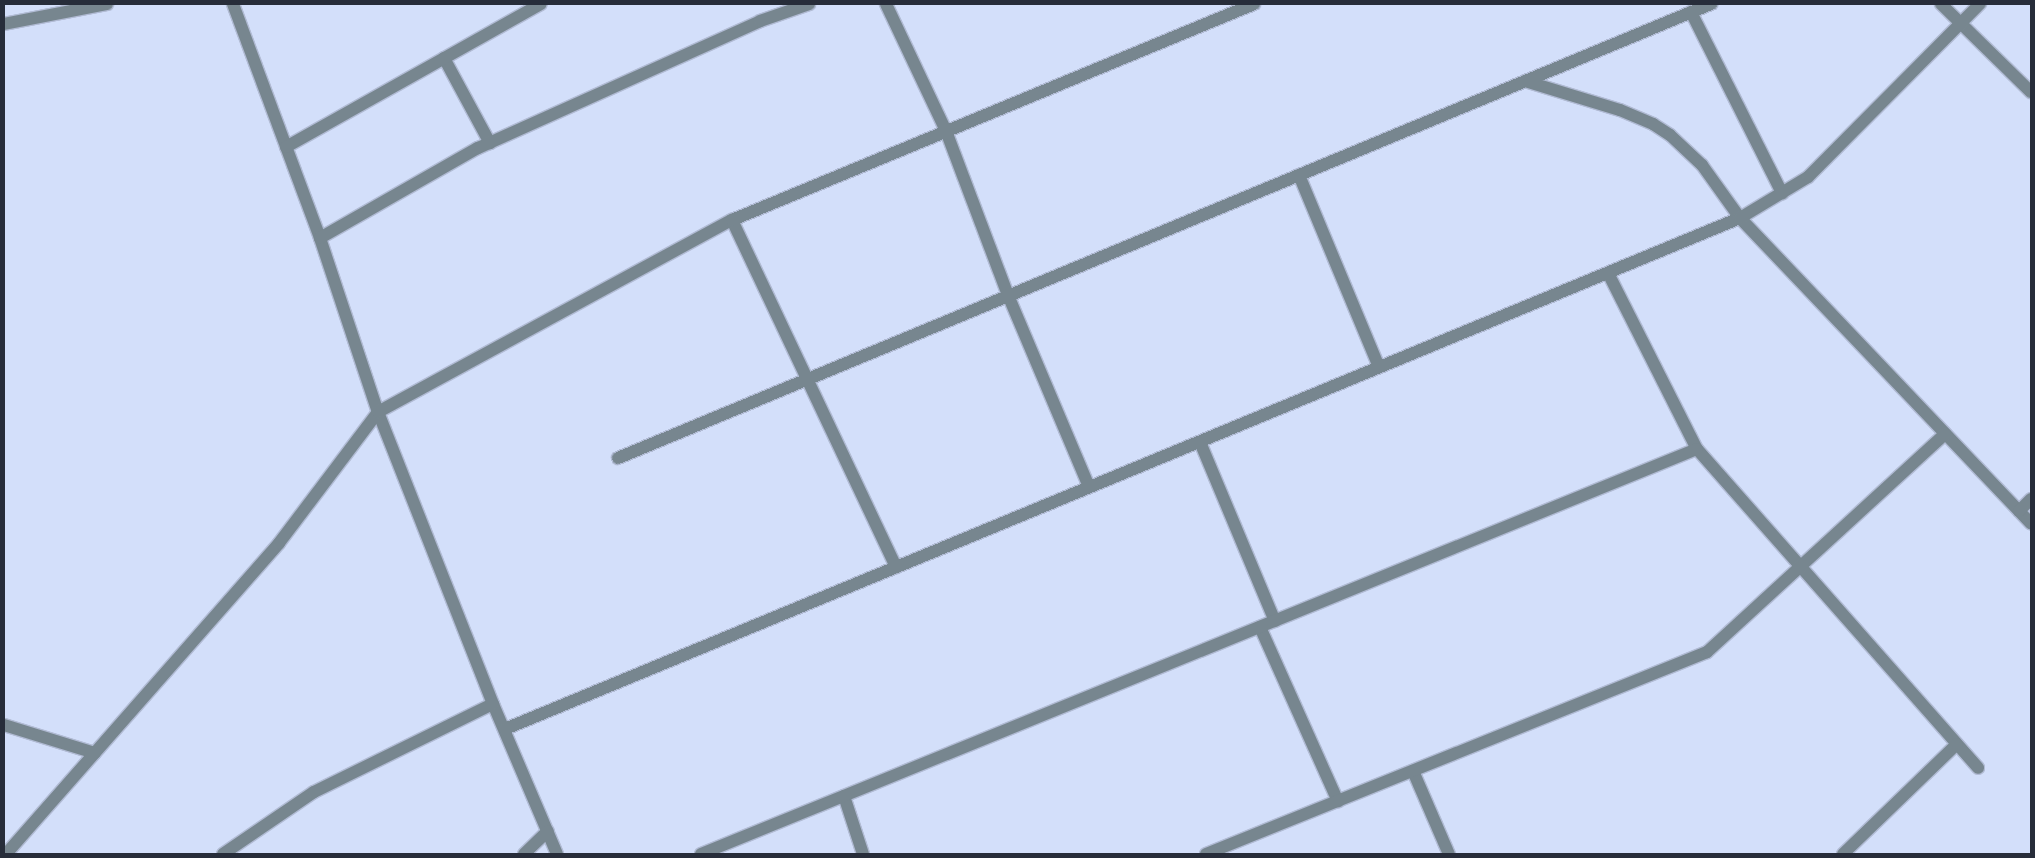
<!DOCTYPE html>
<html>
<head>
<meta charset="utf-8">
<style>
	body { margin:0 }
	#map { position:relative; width:2035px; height:858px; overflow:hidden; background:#d3dffa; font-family:"Exo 2",sans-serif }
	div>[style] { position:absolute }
	.roads { filter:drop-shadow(1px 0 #b1bbd4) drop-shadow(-1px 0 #b1bbd4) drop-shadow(0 1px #b1bbd4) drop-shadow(0 -1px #b1bbd4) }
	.minor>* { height:12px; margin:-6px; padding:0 6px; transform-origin:6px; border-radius:6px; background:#77868f }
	span { translate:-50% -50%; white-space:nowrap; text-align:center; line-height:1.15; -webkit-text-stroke:5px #fff; paint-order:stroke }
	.frame { position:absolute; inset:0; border:5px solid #272d3a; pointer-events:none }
</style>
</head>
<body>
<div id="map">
	<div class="roads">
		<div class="minor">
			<i style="left:233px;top:4px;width:250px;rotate:69.6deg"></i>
			<i style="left:320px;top:238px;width:183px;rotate:71.6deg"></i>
			<i style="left:378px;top:412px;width:314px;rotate:68.5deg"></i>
			<i style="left:493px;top:704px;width:163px;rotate:66.9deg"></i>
			<i style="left:886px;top:4px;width:140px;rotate:64.7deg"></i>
			<i style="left:946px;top:131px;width:175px;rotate:69.3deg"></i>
			<i style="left:1008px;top:295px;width:208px;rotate:67.1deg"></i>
			<i style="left:1941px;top:4px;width:126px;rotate:44.4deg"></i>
			<i style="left:1691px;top:12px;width:203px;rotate:63.3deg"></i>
			<i style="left:4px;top:24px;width:105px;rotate:-11deg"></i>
			<i style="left:444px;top:58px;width:97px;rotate:61.6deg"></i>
			<i style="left:1525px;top:81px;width:99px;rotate:17deg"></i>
			<i style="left:1620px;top:110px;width:36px;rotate:23deg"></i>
			<i style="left:1653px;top:124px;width:20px;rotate:33deg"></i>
			<i style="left:1670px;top:135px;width:44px;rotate:43.2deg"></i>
			<i style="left:1702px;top:165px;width:65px;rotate:54.4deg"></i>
			<i style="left:1740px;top:218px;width:422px;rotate:46.4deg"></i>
			<i style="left:286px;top:147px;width:292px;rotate:-29.3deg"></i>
			<i style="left:1299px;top:175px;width:208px;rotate:67.4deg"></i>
			<i style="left:732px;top:220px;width:384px;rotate:64.7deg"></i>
			<i style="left:320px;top:238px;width:182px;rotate:-29.7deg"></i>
			<i style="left:478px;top:148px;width:309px;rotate:-24.2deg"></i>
			<i style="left:760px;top:21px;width:52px;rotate:-19.1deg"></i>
			<i style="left:1608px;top:273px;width:197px;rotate:63.2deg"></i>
			<i style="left:1697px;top:449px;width:425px;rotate:48.6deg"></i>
			<i style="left:1200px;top:442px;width:194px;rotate:67.3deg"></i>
			<i style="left:618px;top:458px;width:1184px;rotate:-22.56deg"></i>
			<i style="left:2019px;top:511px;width:17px;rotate:-45deg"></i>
			<i style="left:1260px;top:627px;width:191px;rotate:65.9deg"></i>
			<i style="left:4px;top:725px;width:95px;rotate:17.1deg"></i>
			<i style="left:505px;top:729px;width:1337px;rotate:-22.48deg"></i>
			<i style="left:1740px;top:218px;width:79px;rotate:-31.1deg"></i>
			<i style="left:1808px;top:177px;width:244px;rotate:-45.2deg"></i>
			<i style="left:1413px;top:771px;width:90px;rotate:66.6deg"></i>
			<i style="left:844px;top:796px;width:61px;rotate:71.9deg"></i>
			<i style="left:6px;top:854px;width:414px;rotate:-48.7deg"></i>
			<i style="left:279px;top:543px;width:164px;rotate:-52.9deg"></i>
			<i style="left:378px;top:412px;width:403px;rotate:-28.5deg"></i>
			<i style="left:732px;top:220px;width:565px;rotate:-22.48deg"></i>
			<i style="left:223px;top:854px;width:110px;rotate:-34.3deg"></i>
			<i style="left:314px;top:792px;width:199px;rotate:-26.2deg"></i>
			<i style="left:524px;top:854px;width:33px;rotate:-44deg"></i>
			<i style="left:701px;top:854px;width:1075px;rotate:-22.13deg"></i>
			<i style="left:1206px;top:854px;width:540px;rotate:-21.96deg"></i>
			<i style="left:1707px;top:652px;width:323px;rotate:-42.5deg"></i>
			<i style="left:1843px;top:854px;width:158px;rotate:-44deg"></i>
		</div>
	</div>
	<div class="frame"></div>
</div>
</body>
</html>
